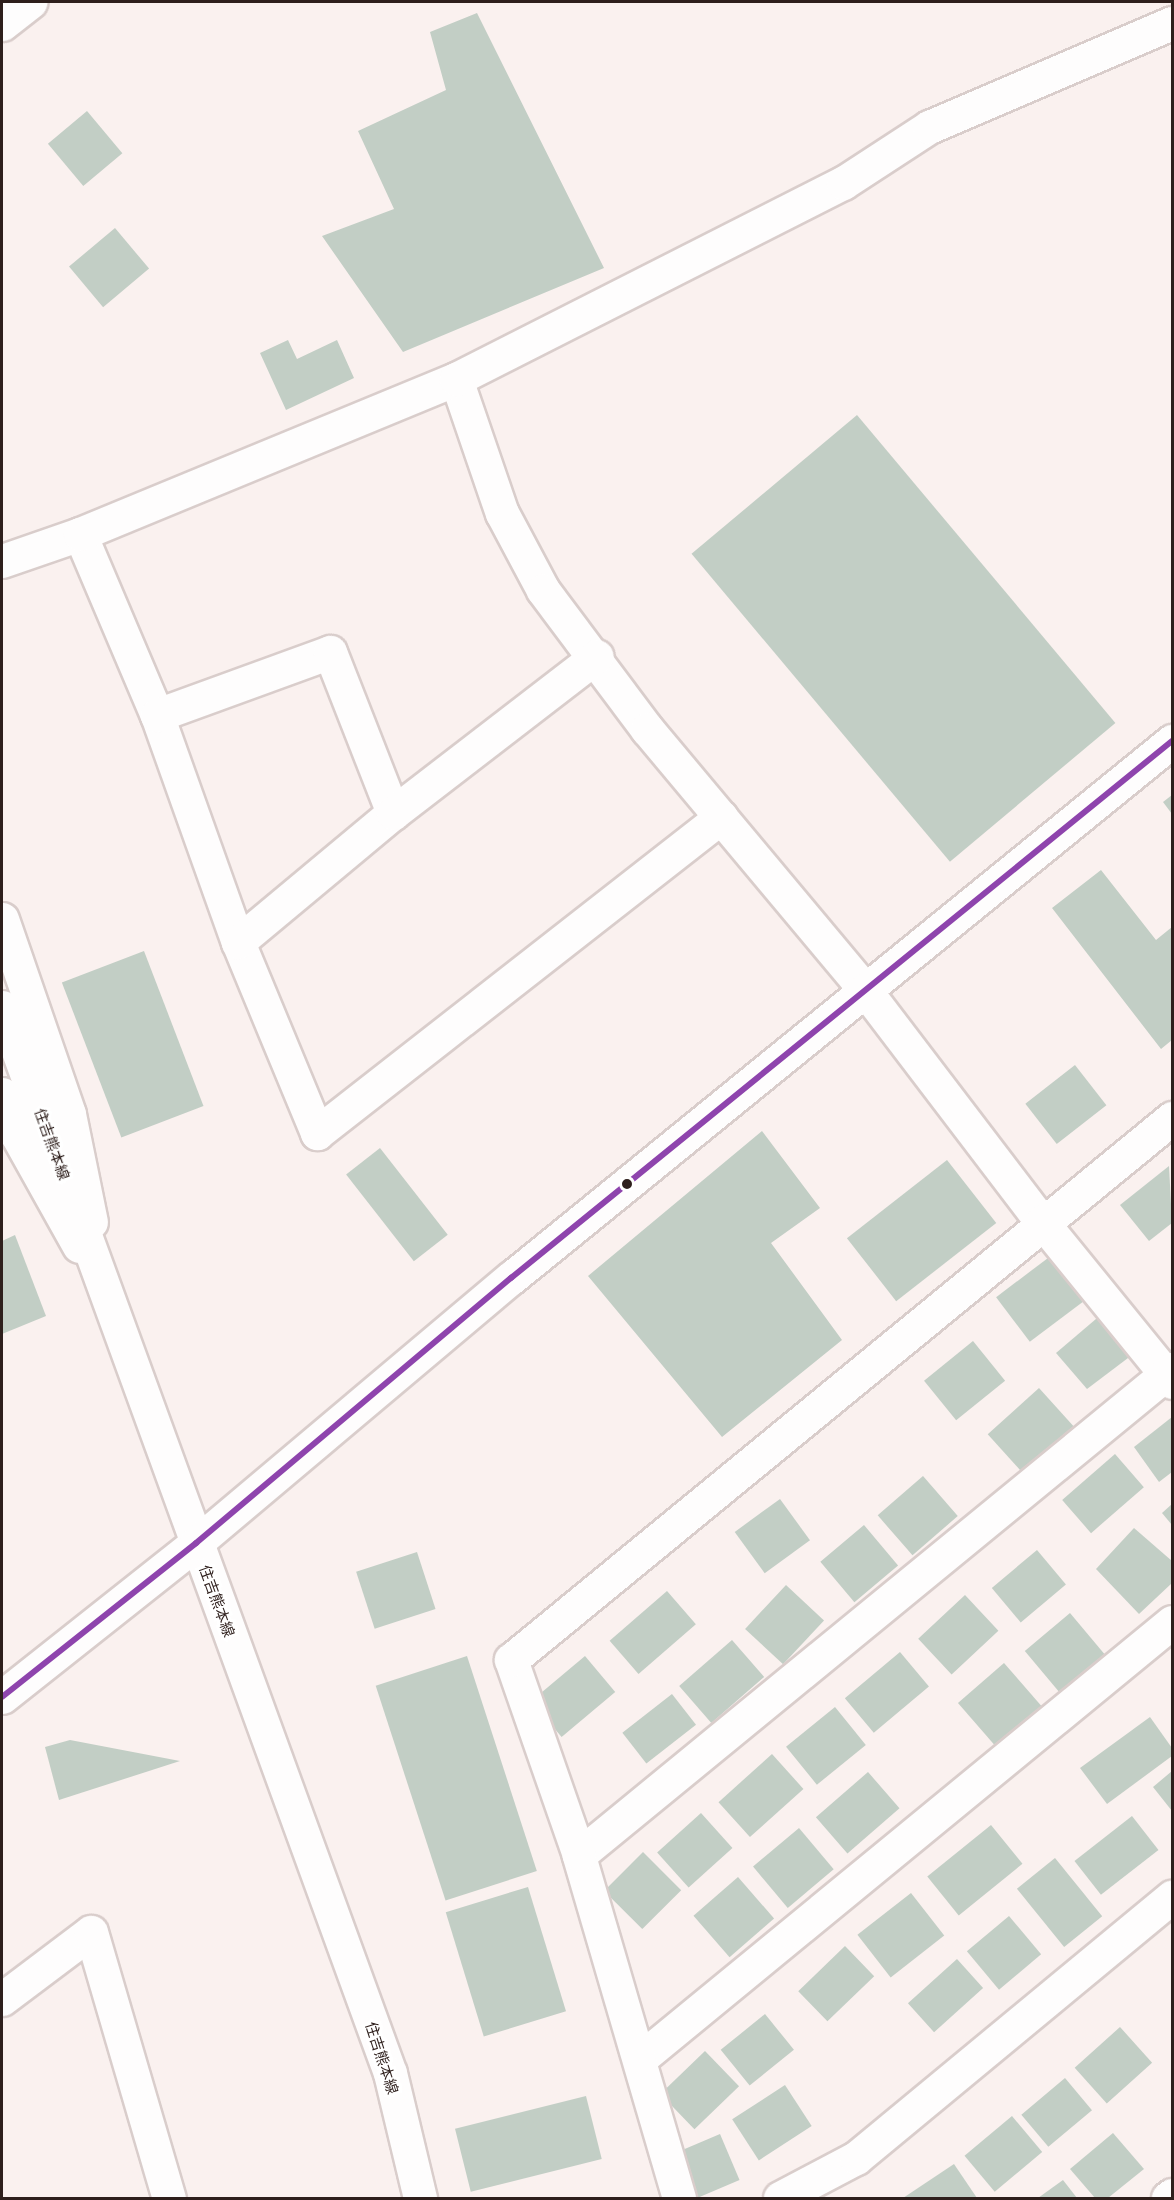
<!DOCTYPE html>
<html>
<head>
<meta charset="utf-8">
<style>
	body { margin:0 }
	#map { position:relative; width:1174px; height:2200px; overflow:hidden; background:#faf1ef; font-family:Lato,"Noto Sans JP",sans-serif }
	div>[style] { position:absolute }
	.building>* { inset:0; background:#c2cec5; transform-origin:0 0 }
	.roads { filter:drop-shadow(2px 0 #d9cdcb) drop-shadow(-2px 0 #d9cdcb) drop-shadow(0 2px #d9cdcb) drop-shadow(0 -2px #d9cdcb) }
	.street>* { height:33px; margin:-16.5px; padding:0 16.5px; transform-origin:16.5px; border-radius:16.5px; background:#fefdfd }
	.secondary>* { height:33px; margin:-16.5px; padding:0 16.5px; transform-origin:16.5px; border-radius:16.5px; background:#fefdfd }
	.bus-1>* { height:6px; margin:-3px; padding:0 3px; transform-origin:3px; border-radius:3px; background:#8e44ad }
	.dots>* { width:16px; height:16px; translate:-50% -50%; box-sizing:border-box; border:3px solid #fff; border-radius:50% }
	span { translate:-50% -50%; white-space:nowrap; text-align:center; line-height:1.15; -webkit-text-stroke:6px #fff; paint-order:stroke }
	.street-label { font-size:15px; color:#2e1f1c }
	.frame { position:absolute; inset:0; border:3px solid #2e1f1c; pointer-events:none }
</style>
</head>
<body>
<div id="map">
	<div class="building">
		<i style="clip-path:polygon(477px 13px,604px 268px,403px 352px,322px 236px,394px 209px,358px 131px,446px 90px,430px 32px)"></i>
		<i style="left:87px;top:111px;width:55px;height:51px;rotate:50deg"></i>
		<i style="left:115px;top:228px;width:53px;height:60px;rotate:50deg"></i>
		<i style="clip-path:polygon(288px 340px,297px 359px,337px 340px,354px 378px,286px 410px,260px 353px)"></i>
		<i style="left:857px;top:415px;width:402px;height:216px;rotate:50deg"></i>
		<i style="clip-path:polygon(1172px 795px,1172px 814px,1163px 802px)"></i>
		<i style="clip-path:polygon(1101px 870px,1156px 940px,1172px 927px,1172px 1040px,1161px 1049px,1052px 908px)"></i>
		<i style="left:144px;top:951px;width:166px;height:88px;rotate:69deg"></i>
		<i style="left:1075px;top:1065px;width:51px;height:63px;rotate:52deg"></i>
		<i style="clip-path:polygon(762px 1131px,820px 1208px,771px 1243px,842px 1340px,722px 1437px,588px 1276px)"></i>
		<i style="left:380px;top:1148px;width:110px;height:43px;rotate:52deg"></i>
		<i style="left:947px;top:1160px;width:80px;height:127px;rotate:52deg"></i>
		<i style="clip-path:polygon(1169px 1166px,1172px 1223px,1149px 1241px,1120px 1205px)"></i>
		<i style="clip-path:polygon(15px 1235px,46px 1316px,2px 1334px,2px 1241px)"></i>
		<i style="left:1052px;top:1255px;width:56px;height:70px;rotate:53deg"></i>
		<i style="clip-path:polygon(1103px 1313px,1132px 1355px,1087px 1389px,1056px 1353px)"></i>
		<i style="left:973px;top:1341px;width:51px;height:63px;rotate:51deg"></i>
		<i style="left:1039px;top:1388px;width:55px;height:69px;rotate:48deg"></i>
		<i style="clip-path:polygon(1172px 1417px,1172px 1472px,1159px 1482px,1134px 1447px)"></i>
		<i style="left:1115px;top:1454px;width:44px;height:70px;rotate:49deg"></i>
		<i style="left:923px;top:1476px;width:53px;height:60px;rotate:49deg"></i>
		<i style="left:780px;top:1499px;width:51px;height:56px;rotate:54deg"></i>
		<i style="clip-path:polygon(1172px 1504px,1172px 1525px,1162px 1513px)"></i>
		<i style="left:864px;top:1525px;width:53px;height:57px;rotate:50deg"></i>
		<i style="clip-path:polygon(1134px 1528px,1172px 1561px,1172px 1583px,1139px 1614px,1096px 1569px)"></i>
		<i style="left:1037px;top:1550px;width:45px;height:59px;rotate:50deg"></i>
		<i style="left:417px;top:1552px;width:60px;height:64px;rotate:72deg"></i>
		<i style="left:786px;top:1585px;width:52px;height:60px;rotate:43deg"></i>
		<i style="left:667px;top:1591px;width:44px;height:76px;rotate:49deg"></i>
		<i style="left:965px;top:1595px;width:49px;height:64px;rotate:47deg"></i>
		<i style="left:1070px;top:1613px;width:60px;height:59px;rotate:50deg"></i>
		<i style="left:732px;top:1640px;width:49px;height:70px;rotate:49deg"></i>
		<i style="left:900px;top:1652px;width:45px;height:72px;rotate:50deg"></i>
		<i style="left:467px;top:1656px;width:226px;height:96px;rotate:72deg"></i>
		<i style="left:585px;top:1656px;width:47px;height:70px;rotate:50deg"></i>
		<i style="left:1004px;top:1663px;width:60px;height:61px;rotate:49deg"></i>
		<i style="left:672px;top:1694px;width:39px;height:63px;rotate:52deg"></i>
		<i style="left:835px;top:1707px;width:49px;height:63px;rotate:51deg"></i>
		<i style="clip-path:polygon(1150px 1717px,1172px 1748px,1172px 1756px,1107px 1804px,1080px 1768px)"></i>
		<i style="clip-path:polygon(70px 1740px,180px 1761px,59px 1800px,45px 1747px)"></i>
		<i style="left:772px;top:1754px;width:47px;height:72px;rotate:48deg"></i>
		<i style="clip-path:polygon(1172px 1771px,1172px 1811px,1153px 1787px)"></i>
		<i style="left:868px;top:1772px;width:48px;height:69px;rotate:49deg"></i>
		<i style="left:701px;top:1813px;width:47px;height:59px;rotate:48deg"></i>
		<i style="left:1132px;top:1816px;width:43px;height:73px;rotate:52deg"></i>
		<i style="left:991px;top:1825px;width:50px;height:82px;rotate:51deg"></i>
		<i style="left:799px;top:1828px;width:54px;height:60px;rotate:50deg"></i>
		<i style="left:643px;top:1852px;width:54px;height:55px;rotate:45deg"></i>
		<i style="left:1055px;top:1858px;width:75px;height:49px;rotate:51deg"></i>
		<i style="left:738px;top:1877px;width:55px;height:59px;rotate:49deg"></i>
		<i style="left:528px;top:1887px;width:130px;height:86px;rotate:73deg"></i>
		<i style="left:911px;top:1893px;width:54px;height:68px;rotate:52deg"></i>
		<i style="left:1009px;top:1916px;width:50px;height:55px;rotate:50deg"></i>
		<i style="left:845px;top:1946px;width:42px;height:65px;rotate:46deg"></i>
		<i style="left:957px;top:1959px;width:39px;height:66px;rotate:48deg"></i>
		<i style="left:765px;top:2014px;width:46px;height:57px;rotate:51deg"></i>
		<i style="left:1120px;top:2027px;width:48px;height:61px;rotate:48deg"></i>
		<i style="left:705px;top:2051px;width:49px;height:62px;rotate:46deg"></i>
		<i style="left:1065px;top:2078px;width:42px;height:57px;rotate:50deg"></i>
		<i style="left:785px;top:2085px;width:49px;height:63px;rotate:57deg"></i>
		<i style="left:586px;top:2096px;width:65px;height:135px;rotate:76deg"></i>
		<i style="left:1012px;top:2116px;width:47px;height:62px;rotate:50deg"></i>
		<i style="clip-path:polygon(1113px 2133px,1144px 2169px,1108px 2198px,1095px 2198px,1070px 2169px)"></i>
		<i style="left:720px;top:2134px;width:50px;height:46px;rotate:67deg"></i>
		<i style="clip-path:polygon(954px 2164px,977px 2198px,903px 2198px)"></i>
		<i style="clip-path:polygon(1063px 2180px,1077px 2198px,1038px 2198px)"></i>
	</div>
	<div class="roads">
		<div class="street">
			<i style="left:2px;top:24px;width:36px;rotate:-38deg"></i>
			<i style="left:456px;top:379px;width:142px;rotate:71.1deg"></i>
			<i style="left:502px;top:513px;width:87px;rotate:62deg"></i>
			<i style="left:543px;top:590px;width:174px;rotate:53.2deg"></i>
			<i style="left:647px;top:729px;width:340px;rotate:50.1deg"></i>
			<i style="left:865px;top:990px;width:292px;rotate:52.7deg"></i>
			<i style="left:1042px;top:1222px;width:206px;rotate:50.9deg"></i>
			<i style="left:80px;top:534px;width:197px;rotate:67deg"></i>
			<i style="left:157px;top:715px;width:241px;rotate:70.4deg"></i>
			<i style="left:238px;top:942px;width:207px;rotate:67.5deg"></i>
			<i style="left:317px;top:1133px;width:513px;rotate:-38.03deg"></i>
			<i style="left:2px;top:561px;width:83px;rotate:-19.1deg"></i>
			<i style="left:80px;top:534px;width:407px;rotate:-22.4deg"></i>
			<i style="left:456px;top:379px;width:434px;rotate:-26.9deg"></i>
			<i style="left:843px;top:183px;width:103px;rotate:-33.1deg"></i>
			<i style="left:929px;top:127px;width:264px;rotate:-23.2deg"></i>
			<i style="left:157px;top:715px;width:184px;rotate:-20deg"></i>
			<i style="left:330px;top:652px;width:173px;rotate:68.6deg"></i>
			<i style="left:2px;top:919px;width:206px;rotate:71deg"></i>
			<i style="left:69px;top:1114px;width:110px;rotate:78.5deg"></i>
			<i style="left:238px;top:942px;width:202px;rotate:-39.8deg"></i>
			<i style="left:393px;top:813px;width:257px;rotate:-37.6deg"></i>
			<i style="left:2px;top:1094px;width:44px;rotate:69.9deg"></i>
			<i style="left:17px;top:1135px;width:127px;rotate:60.8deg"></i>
			<i style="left:579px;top:1855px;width:767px;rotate:-39.34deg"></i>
			<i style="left:2px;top:1999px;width:111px;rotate:-37deg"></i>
			<i style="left:91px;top:1932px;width:277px;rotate:73.7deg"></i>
			<i style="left:641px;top:2058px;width:687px;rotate:-39.39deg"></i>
			<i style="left:679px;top:2198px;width:357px;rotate:-106.3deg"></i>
			<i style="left:579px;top:1855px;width:207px;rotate:-109.2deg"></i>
			<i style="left:511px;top:1660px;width:855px;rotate:-39.35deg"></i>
			<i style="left:780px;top:2198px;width:86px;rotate:-27.8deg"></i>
			<i style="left:856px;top:2158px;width:410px;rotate:-39.6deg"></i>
			<i style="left:1168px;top:2198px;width:5px;rotate:-37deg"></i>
		</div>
		<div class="secondary">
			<i style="left:2px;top:1007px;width:1134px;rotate:70deg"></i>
			<i style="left:390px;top:2073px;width:129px;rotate:76.5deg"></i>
			<i style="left:2px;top:1697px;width:248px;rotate:-38.4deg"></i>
			<i style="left:196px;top:1543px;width:412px;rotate:-40.1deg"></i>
			<i style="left:511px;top:1278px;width:852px;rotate:-39.09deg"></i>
		</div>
	</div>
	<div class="bus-1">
		<i style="left:2px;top:1697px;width:248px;rotate:-38.4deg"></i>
		<i style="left:196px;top:1543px;width:412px;rotate:-40.1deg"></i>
		<i style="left:511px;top:1278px;width:852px;rotate:-39.09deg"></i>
	</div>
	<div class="dots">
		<i style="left:627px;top:1184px;background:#2e1f1c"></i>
	</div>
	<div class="street-label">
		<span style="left:52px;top:1144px;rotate:70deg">住吉熊本線</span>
		<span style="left:217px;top:1601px;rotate:70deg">住吉熊本線</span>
		<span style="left:382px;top:2058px;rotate:72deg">住吉熊本線</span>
	</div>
	<div class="frame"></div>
</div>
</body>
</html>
